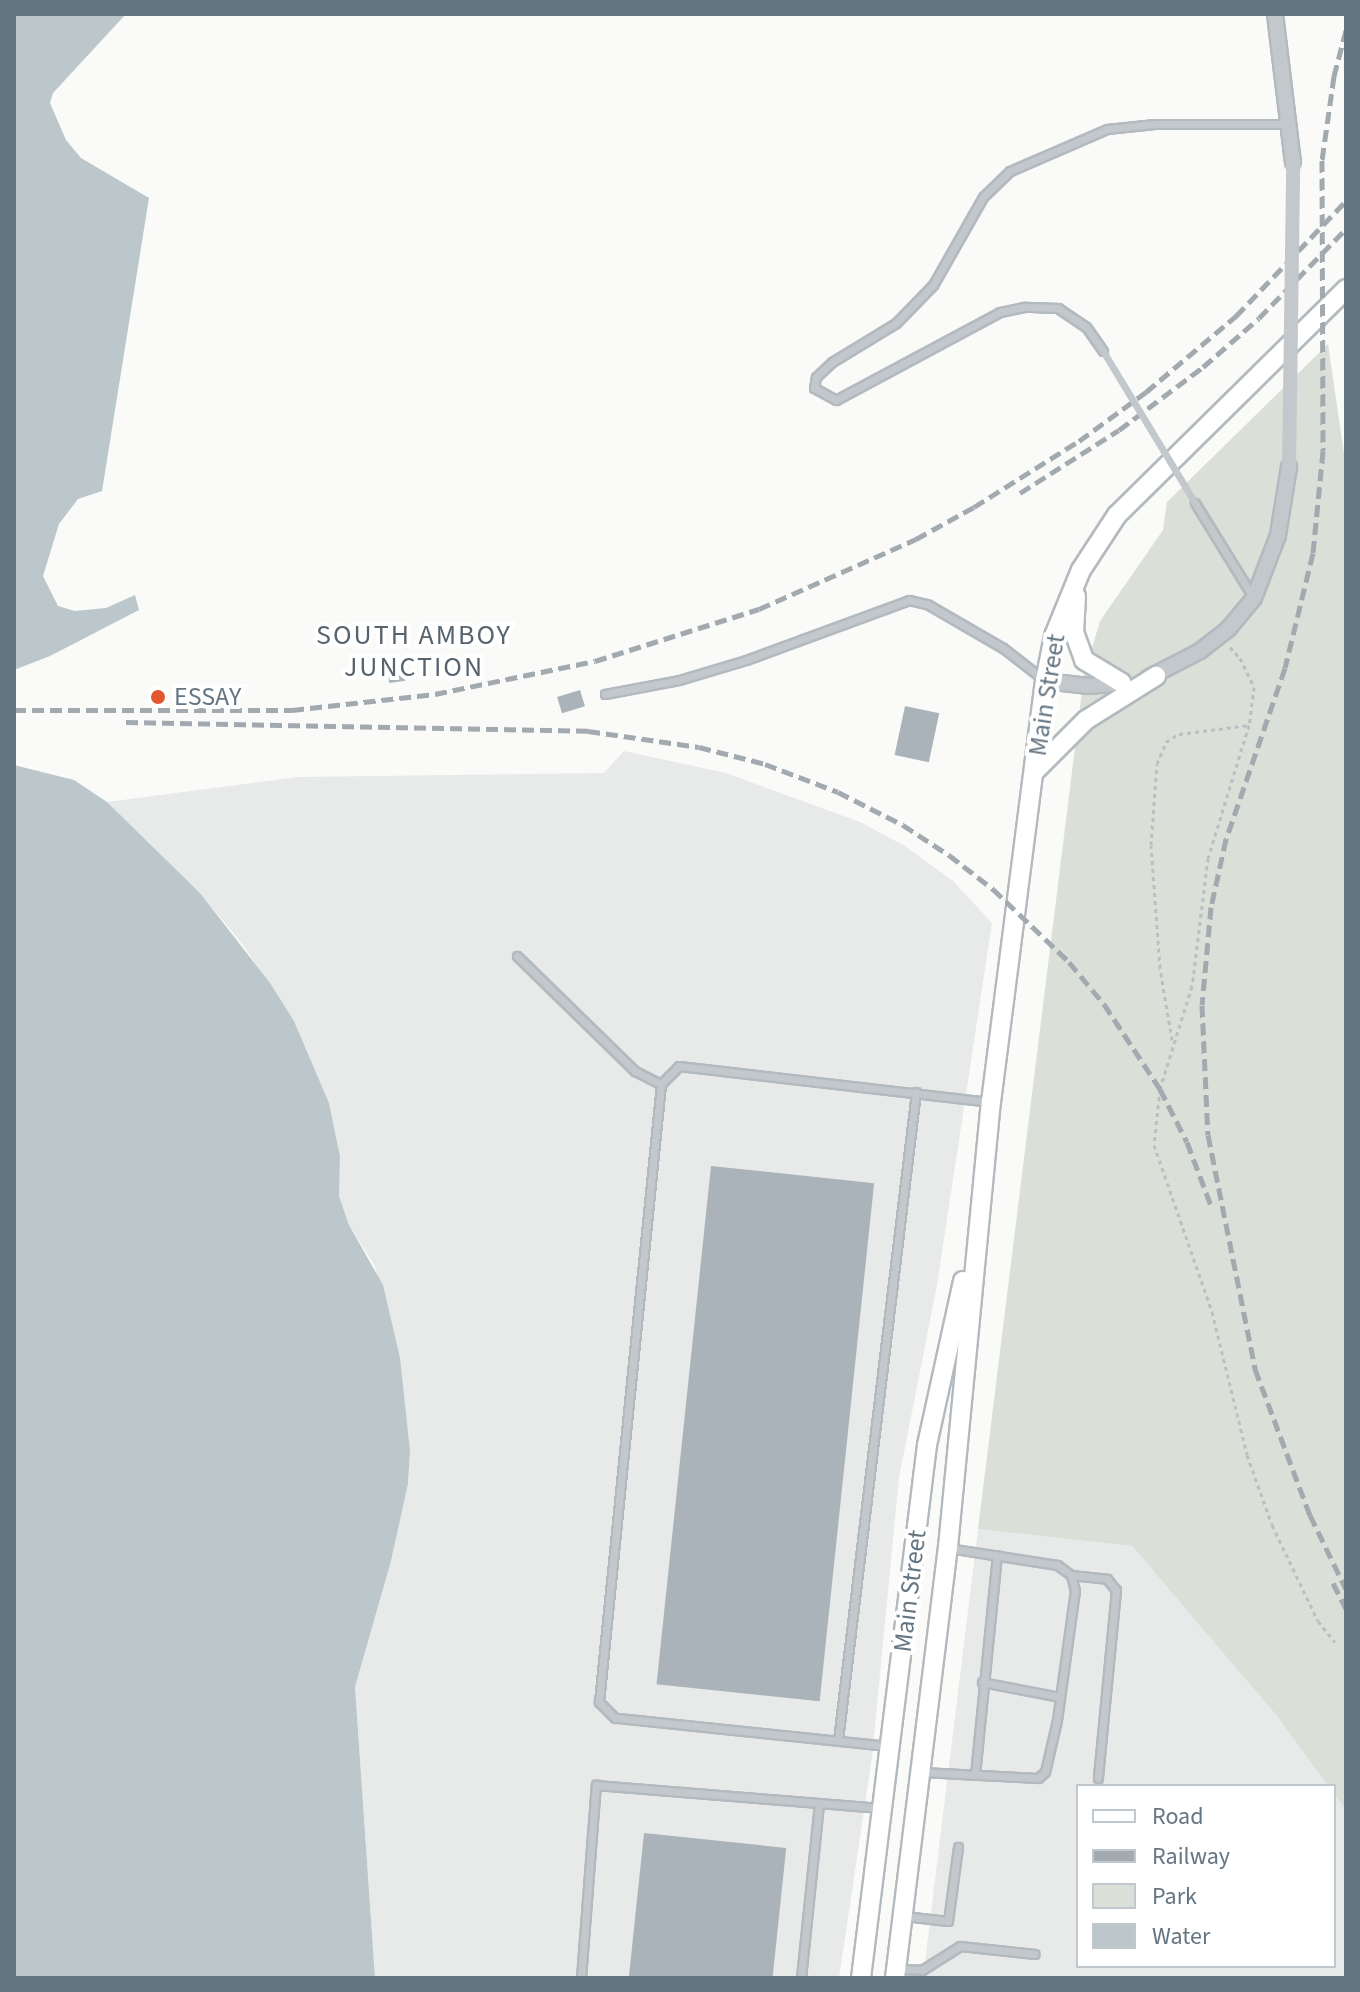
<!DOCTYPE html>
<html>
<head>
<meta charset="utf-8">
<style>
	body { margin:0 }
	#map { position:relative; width:1360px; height:1992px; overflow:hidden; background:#fafaf8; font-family:"Source Sans 3",sans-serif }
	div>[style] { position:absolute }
	.built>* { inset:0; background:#e8e9e9 }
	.green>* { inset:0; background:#dadfd7 }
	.water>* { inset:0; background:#bbc7cb }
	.building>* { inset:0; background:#aab3b9; transform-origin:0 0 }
	.path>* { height:3px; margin-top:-1.5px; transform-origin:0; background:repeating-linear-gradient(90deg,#bbbfc2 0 4px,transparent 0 8px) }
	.roads { filter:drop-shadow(2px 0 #b3babf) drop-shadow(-2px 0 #b3babf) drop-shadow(0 2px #b3babf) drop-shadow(0 -2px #b3babf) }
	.lane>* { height:7px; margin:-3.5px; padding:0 3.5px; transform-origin:3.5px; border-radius:3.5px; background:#c3c8cc }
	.street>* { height:14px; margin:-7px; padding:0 7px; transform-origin:7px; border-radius:7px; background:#c3c8cc }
	.secondary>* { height:18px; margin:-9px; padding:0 9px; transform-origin:9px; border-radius:9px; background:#fff }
	.rail>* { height:5px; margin-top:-2.5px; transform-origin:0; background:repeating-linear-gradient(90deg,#a2aab0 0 12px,transparent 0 18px) }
	.lane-bridge>* { height:7px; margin:-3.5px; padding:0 3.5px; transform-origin:3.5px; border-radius:3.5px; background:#c3c8cc }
	.street-bridge>* { height:14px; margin:-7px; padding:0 7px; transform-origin:7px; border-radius:7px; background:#c3c8cc }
	.dots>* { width:22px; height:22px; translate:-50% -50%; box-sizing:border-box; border:4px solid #fff; border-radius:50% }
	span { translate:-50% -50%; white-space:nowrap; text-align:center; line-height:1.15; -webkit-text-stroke:8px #fff; paint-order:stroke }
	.street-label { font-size:26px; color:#657683 }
	.poi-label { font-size:26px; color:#657683 }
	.left { translate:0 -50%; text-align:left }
	.neighbourhood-label { font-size:28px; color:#57646e; letter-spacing:2px }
	.frame { position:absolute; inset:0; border:16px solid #657683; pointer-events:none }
	.legend { position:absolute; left:1076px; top:1784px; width:260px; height:184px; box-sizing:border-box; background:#fff; border:2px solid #c1c8cd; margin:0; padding:10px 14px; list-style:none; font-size:24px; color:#657683 }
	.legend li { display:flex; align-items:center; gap:16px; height:40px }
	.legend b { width:40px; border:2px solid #c1c8cd }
</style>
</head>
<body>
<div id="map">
	<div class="built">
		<i style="clip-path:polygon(624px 751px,726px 773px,860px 822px,905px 846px,953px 881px,992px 923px,937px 1285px,899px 1478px,872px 1757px,839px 1978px,375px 1978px,355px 1687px,391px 1561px,408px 1484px,410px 1451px,375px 1266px,349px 1225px,339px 1196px,340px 1156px,329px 1103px,294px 1021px,243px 945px,200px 893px,107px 802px,297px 777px,604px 773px)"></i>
		<i style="clip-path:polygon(978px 1529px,1132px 1546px,1277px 1716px,1328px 1786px,1078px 1786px,1078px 1966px,1334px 1966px,1334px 1794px,1346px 1810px,1346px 1978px,923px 1978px)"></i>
	</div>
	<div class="green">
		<i style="clip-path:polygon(1328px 344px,1346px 467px,1346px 1810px,1334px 1794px,1334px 1786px,1328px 1786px,1277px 1716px,1132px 1546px,978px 1529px,1084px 675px,1100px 621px,1163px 530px,1167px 502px)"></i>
	</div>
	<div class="water">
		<i style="clip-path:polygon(14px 14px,126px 14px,53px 93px,50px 103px,66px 140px,81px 158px,149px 198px,102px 491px,78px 499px,59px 524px,43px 576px,58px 606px,75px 611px,106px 608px,135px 595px,139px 610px,50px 656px,14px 670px)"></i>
		<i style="clip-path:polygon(14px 765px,74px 780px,107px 802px,200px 893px,270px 983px,294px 1021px,329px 1103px,340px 1156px,339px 1196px,349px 1225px,383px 1285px,400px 1358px,410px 1451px,408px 1484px,391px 1561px,355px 1687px,375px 1978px,14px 1978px)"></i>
	</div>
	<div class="building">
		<i style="left:403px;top:666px;width:15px;height:16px;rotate:82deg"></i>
		<i style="left:580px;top:690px;width:17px;height:24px;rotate:73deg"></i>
		<i style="left:905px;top:706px;width:35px;height:50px;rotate:12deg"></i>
		<i style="left:711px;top:1166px;width:164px;height:521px;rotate:6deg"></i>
		<i style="left:644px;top:1833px;width:143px;height:146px;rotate:6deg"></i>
	</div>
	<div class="path">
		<i style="left:1230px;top:647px;width:15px;rotate:48deg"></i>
		<i style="left:1240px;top:658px;width:32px;rotate:64deg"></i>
		<i style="left:1254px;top:687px;width:38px;rotate:97deg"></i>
		<i style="left:1249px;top:725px;width:139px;rotate:107.1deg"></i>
		<i style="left:1208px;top:858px;width:129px;rotate:97.1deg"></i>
		<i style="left:1192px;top:986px;width:108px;rotate:107.3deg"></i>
		<i style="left:1160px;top:1089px;width:56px;rotate:96.1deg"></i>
		<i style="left:1154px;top:1145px;width:177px;rotate:70.8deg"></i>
		<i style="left:1212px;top:1312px;width:147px;rotate:76.2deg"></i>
		<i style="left:1247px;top:1455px;width:74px;rotate:70.3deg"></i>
		<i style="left:1272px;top:1525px;width:106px;rotate:64.4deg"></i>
		<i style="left:1318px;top:1621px;width:27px;rotate:51deg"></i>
		<i style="left:1172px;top:1040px;width:73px;rotate:-99.5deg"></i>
		<i style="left:1160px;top:968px;width:123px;rotate:-94.2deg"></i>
		<i style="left:1151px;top:845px;width:81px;rotate:-85.8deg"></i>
		<i style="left:1157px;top:764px;width:24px;rotate:-68deg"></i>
		<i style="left:1166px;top:742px;width:15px;rotate:-32deg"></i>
		<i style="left:1179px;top:734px;width:71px;rotate:-7.3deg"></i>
	</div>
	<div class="roads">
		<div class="lane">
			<i style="left:1103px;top:351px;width:29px;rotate:-125deg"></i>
			<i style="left:1086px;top:327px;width:34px;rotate:-146deg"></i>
			<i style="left:1058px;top:308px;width:34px;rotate:-178deg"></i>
			<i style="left:1024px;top:307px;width:25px;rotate:168deg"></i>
			<i style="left:1000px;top:312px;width:186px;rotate:151.8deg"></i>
			<i style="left:836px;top:400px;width:25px;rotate:-151deg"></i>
			<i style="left:814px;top:388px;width:11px;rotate:-80deg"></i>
			<i style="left:816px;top:377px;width:22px;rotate:-43deg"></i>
			<i style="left:832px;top:362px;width:75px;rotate:-31.4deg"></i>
			<i style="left:896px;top:323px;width:53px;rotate:-45.8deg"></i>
			<i style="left:933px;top:285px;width:101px;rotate:-60.4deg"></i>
			<i style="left:983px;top:197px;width:37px;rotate:-44deg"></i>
			<i style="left:1010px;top:171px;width:106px;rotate:-23.4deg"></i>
			<i style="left:1107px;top:129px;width:48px;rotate:-5.9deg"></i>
			<i style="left:1155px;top:124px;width:134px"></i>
			<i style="left:1195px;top:503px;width:110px;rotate:58.3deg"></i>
			<i style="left:605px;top:694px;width:75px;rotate:-10.7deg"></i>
			<i style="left:679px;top:680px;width:70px;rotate:-16.6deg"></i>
			<i style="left:746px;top:660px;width:174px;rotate:-20.2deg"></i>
			<i style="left:909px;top:600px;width:18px;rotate:13deg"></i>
			<i style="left:927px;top:604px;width:88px;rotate:30.1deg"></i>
			<i style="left:1003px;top:648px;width:51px;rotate:37.8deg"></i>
			<i style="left:517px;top:956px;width:165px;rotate:44.3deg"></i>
			<i style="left:635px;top:1071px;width:29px;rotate:27deg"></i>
			<i style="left:1071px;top:1575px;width:36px;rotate:6deg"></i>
			<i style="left:1107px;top:1579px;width:14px;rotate:51deg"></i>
			<i style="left:1116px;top:1590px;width:189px;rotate:95.5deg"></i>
			<i style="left:982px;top:1682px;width:79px;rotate:10.9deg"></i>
			<i style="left:838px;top:1740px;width:653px;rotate:-83.14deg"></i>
			<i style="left:888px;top:1746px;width:274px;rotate:-174.1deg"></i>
			<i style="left:615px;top:1718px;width:23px;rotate:-135deg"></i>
			<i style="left:599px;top:1702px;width:621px;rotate:-84.27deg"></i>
			<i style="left:661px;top:1084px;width:25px;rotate:-45deg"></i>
			<i style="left:679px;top:1066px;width:312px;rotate:6.6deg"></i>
			<i style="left:922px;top:1772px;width:116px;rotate:3deg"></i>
			<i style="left:1038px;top:1778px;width:9px;rotate:-41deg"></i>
			<i style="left:1045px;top:1772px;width:53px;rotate:-77deg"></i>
			<i style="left:1057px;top:1720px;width:130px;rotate:-82.1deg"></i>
			<i style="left:1075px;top:1591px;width:16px;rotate:-104deg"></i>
			<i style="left:1071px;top:1575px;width:17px;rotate:-144deg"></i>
			<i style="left:1057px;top:1565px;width:109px;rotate:-171.1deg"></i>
			<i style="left:975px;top:1775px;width:221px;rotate:-84.3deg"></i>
			<i style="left:904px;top:1916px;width:44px;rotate:6.5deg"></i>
			<i style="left:948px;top:1921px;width:75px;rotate:-82.3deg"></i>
			<i style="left:898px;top:1969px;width:24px;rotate:2deg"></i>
			<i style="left:922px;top:1970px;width:45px;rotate:-32.3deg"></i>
			<i style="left:960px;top:1946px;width:75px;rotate:6.1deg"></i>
			<i style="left:581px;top:1978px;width:194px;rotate:-85.6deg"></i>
			<i style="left:596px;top:1785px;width:285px;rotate:4.6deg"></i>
			<i style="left:801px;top:1978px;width:175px;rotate:-84.1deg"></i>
		</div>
		<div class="street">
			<i style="left:1275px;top:14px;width:149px;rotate:83.1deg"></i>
			<i style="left:1148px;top:678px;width:59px;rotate:-27.4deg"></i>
			<i style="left:1200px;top:651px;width:37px;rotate:-38deg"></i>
			<i style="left:1229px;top:628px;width:39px;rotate:-50deg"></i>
			<i style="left:1254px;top:598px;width:67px;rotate:-69.1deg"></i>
			<i style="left:1278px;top:535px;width:69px;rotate:-80.8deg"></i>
			<i style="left:1045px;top:681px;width:44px;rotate:6.5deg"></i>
			<i style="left:1089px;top:686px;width:35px;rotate:-5deg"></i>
		</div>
		<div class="secondary">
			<i style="left:1076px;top:596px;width:36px;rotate:93deg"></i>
			<i style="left:1074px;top:632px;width:30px;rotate:70deg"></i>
			<i style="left:1084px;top:660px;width:44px;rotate:31.2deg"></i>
			<i style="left:1034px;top:772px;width:74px;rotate:-45deg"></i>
			<i style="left:1086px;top:720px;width:83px;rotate:-32.2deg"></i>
			<i style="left:861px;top:1978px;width:537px;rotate:-82.94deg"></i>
			<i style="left:927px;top:1445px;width:168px;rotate:-77.6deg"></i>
			<i style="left:895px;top:1978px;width:434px;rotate:-83deg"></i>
			<i style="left:948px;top:1547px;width:447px;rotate:-84.5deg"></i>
			<i style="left:991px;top:1102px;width:424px;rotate:-82.7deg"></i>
			<i style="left:1045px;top:681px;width:46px;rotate:-78.7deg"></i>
			<i style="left:1054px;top:636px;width:71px;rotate:-67.8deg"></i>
			<i style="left:1081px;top:570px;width:66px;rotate:-56.8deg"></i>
			<i style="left:1117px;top:515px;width:322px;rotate:-44.6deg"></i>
		</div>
	</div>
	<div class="rail">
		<i style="left:1346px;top:30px;width:48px;rotate:104.6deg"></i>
		<i style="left:1334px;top:76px;width:85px;rotate:98.1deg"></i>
		<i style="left:1322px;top:160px;width:291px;rotate:89.8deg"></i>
		<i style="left:1323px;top:451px;width:102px;rotate:95.6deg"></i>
		<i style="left:1313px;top:553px;width:118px;rotate:103.7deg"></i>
		<i style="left:1285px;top:668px;width:181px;rotate:109deg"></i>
		<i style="left:1226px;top:839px;width:70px;rotate:102.4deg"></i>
		<i style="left:1211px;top:907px;width:98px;rotate:95.2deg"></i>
		<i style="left:1202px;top:1005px;width:130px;rotate:87.4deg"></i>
		<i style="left:1208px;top:1135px;width:239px;rotate:78.6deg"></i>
		<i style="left:1255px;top:1369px;width:156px;rotate:69.4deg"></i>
		<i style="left:1310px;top:1515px;width:82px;rotate:64.1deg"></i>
		<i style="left:1020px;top:493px;width:117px;rotate:-32.5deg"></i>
		<i style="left:1119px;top:430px;width:105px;rotate:-36.9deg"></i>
		<i style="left:1203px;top:367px;width:74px;rotate:-41.2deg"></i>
		<i style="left:1259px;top:318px;width:124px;rotate:-45.7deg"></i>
		<i style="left:14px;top:710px;width:278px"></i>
		<i style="left:292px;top:710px;width:144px;rotate:-6.4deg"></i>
		<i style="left:435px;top:694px;width:163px;rotate:-11.7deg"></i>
		<i style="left:595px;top:661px;width:172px;rotate:-17.6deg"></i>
		<i style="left:759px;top:609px;width:172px;rotate:-24deg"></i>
		<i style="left:916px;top:539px;width:66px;rotate:-28.9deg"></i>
		<i style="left:974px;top:507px;width:124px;rotate:-32.2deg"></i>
		<i style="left:1079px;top:441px;width:83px;rotate:-36.2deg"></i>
		<i style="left:1146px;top:392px;width:118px;rotate:-40.2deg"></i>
		<i style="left:1236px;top:316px;width:159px;rotate:-46.3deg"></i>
		<i style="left:126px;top:722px;width:462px;rotate:1.1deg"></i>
		<i style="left:588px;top:731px;width:112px;rotate:8.2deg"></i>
		<i style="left:699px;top:747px;width:68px;rotate:14.4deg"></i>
		<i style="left:765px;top:764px;width:78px;rotate:21deg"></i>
		<i style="left:838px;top:792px;width:73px;rotate:26.9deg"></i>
		<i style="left:903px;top:825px;width:55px;rotate:33.1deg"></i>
		<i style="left:949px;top:855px;width:56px;rotate:37.7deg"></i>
		<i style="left:993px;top:889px;width:105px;rotate:43.8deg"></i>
		<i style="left:1069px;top:962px;width:55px;rotate:50.2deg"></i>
		<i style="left:1104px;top:1004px;width:102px;rotate:56.6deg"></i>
		<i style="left:1160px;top:1089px;width:59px;rotate:63deg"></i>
		<i style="left:1187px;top:1142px;width:71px;rotate:69.3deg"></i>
		<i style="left:1333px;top:1583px;width:29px;rotate:63deg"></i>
	</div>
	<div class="lane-bridge">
		<i style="left:1103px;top:351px;width:178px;rotate:58.8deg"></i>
	</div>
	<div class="street-bridge">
		<i style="left:1289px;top:467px;width:305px;rotate:-89.2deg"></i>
	</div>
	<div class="dots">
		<i style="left:158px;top:697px;background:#e4572e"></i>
	</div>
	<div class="street-label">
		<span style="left:1047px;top:695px;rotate:-81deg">Main Street</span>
		<span style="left:910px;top:1591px;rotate:-83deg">Main Street</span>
	</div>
	<div class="poi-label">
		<span class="left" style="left:174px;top:697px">ESSAY</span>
	</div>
	<div class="neighbourhood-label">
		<span style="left:414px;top:651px">SOUTH AMBOY<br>JUNCTION</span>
	</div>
	<div class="frame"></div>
	<ul class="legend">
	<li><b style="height:10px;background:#fff"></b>Road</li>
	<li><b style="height:10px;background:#a2aab0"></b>Railway</li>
	<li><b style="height:22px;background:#dadfd7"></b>Park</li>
	<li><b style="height:22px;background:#bbc7cb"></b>Water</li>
	</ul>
</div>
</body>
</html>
